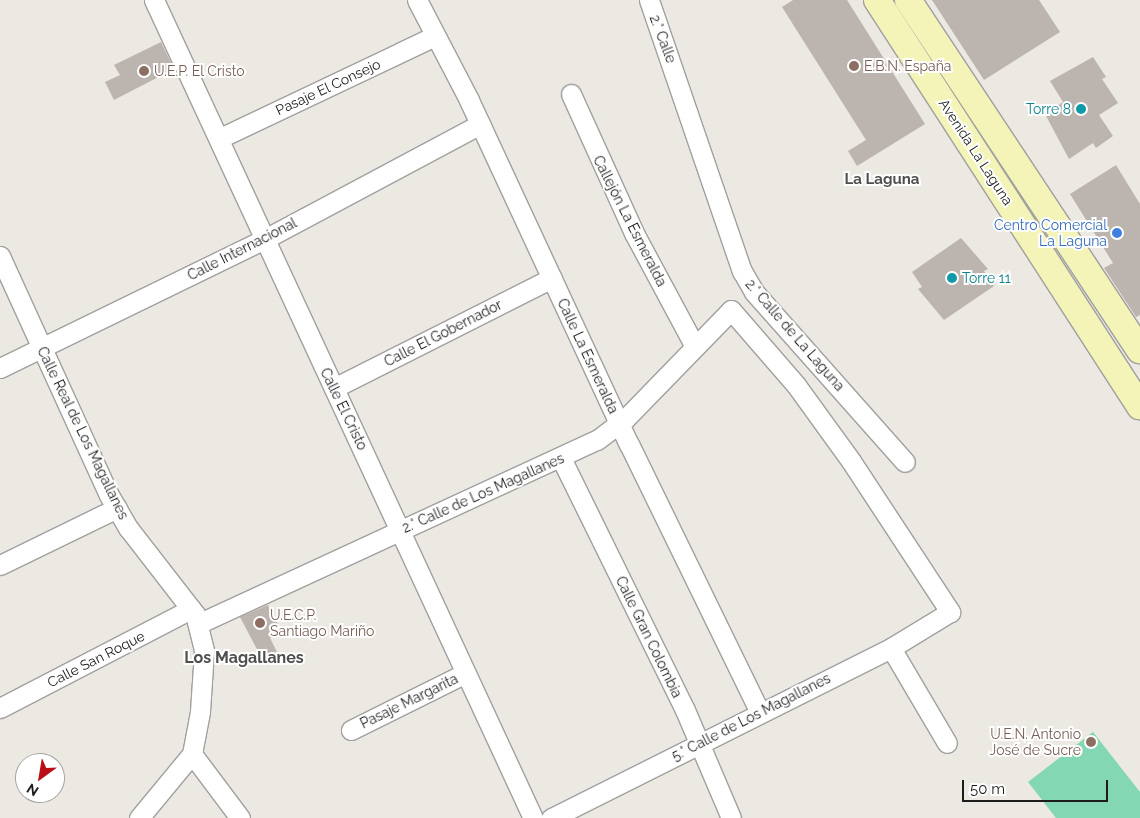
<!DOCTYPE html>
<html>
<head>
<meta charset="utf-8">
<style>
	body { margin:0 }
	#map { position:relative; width:1140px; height:818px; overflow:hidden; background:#ece8e2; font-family:Raleway,sans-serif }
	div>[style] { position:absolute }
	.pitch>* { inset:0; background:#84d7b3 }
	.building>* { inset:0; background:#bcb4af }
	.roads { filter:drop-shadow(1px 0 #a0a0a0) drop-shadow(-1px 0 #a0a0a0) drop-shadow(0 1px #a0a0a0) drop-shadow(0 -1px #a0a0a0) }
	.street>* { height:19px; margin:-9.5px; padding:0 9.5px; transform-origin:9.5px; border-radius:9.5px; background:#fff }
	.secondary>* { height:26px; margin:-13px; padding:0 13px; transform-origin:13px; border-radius:13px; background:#f4f4b8 }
	.dots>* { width:14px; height:14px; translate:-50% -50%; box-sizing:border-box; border:2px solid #fff; border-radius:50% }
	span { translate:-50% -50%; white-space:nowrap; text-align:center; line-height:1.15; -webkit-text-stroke:4px #fff; paint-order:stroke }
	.street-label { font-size:14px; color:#1c1c1c }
	.education-label { font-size:14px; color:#785e54 }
	.left { translate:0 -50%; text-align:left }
	.right { translate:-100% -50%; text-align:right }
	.culture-label { font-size:14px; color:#0d838f }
	.shop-label { font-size:14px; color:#366cbe }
	.neighbourhood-label { font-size:15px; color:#4f4f4f; font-weight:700 }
	.quarter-label { font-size:16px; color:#4f4f4f; font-weight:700 }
	.north { position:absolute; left:15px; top:753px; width:50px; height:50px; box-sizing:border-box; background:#fff; border:1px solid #a4a4a4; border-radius:50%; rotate:212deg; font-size:14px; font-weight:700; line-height:20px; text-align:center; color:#1c1c1c }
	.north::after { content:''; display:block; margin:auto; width:18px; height:22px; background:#b90e15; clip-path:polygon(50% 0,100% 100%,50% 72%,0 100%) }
	.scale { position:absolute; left:962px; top:780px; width:146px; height:22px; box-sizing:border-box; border:2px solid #1c1c1c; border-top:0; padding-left:6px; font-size:15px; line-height:18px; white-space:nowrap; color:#1c1c1c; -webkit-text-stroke:4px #fff; paint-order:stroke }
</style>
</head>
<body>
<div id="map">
	<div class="pitch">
		<i style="clip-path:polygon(1093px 732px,1140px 792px,1140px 818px,1056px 818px,1028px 782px)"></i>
	</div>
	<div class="building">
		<i style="clip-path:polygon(793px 0,847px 0,925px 124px,857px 166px,848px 151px,866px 140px,782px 7px)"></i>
		<i style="clip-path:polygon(932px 0,1039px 0,1060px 32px,984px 80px)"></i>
		<i style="clip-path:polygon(161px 42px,174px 69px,114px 100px,105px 82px,120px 75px,114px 65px)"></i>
		<i style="clip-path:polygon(1093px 57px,1106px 77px,1102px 79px,1118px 103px,1099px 115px,1113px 136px,1096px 148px,1093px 143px,1069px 159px,1045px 114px,1063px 102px,1050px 81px)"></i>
		<i style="clip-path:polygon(1116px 165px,1140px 204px,1140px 315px,1136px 317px,1104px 268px,1113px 263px,1070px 194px)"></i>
		<i style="clip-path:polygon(961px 238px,988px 269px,984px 271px,994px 286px,944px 320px,918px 289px,922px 287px,912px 272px)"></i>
		<i style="clip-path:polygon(268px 605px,282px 632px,270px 638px,277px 652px,262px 659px,240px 617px)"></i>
	</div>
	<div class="roads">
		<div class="street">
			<i style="left:154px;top:0;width:902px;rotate:65.14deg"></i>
			<i style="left:417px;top:0;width:113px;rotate:62.5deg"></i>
			<i style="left:469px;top:100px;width:379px;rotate:65.1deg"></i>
			<i style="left:629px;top:444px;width:298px;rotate:64deg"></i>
			<i style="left:649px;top:0;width:287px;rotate:71.1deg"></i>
			<i style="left:742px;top:271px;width:24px;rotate:60deg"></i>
			<i style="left:754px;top:292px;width:227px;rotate:48.4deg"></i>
			<i style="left:571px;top:94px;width:153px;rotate:65.6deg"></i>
			<i style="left:634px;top:233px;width:127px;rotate:61.8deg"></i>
			<i style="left:220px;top:138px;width:238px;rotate:-25.4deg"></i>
			<i style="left:0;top:256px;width:263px;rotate:65.5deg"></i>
			<i style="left:109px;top:495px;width:39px;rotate:60deg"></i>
			<i style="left:129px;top:529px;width:108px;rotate:52.2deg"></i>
			<i style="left:195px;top:614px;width:38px;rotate:76deg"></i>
			<i style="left:204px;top:651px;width:61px;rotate:93.8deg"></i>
			<i style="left:200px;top:712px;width:43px;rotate:100.8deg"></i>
			<i style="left:192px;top:754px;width:80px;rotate:53.1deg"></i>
			<i style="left:0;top:368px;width:295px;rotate:-26deg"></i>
			<i style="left:265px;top:239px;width:244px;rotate:-28.1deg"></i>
			<i style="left:334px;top:388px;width:244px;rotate:-26.8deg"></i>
			<i style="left:561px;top:458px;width:281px;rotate:63.8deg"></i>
			<i style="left:685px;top:710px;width:117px;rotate:66.9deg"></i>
			<i style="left:0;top:565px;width:130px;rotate:-26deg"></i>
			<i style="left:198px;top:624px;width:439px;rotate:-24.8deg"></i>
			<i style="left:597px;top:440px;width:35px;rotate:-37deg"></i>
			<i style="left:625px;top:419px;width:152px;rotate:-45.8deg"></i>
			<i style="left:731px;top:310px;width:99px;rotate:49.1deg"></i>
			<i style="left:796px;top:385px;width:94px;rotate:54.1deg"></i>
			<i style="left:851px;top:461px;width:181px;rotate:56.7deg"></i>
			<i style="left:950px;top:612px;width:69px;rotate:148.6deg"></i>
			<i style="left:891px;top:648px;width:380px;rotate:153.4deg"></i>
			<i style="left:891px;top:648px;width:110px;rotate:59.5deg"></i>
			<i style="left:0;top:708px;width:215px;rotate:-27.4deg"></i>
			<i style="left:351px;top:730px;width:128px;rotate:-26.4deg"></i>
			<i style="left:139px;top:818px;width:83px;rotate:-50.4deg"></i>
		</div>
		<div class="secondary">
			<i style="left:877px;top:0;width:484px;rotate:57.1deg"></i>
			<i style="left:908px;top:0;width:420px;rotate:56.5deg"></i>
		</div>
	</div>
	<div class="dots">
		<i style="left:854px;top:66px;background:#8d6e63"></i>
		<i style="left:144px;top:71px;background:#8d6e63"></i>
		<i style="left:1081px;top:109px;background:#0f9aa8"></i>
		<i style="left:1117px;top:233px;background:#3f7fe0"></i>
		<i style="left:952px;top:278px;background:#0f9aa8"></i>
		<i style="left:260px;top:623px;background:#8d6e63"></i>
		<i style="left:1091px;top:742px;background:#8d6e63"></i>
	</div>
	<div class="street-label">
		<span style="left:663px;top:39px;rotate:69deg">2.° Calle</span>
		<span style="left:328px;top:87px;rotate:-25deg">Pasaje El Consejo</span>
		<span style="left:976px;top:152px;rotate:57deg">Avenida La Laguna</span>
		<span style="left:630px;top:221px;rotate:63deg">Callejón La Esmeralda</span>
		<span style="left:242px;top:249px;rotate:-27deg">Calle Internacional</span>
		<span style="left:443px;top:333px;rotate:-27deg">Calle El Gobernador</span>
		<span style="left:795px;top:335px;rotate:49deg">2.° Calle de La Laguna</span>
		<span style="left:588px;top:356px;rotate:65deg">Calle La Esmeralda</span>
		<span style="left:344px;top:409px;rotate:64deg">Calle El Cristo</span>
		<span style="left:83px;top:433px;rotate:64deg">Calle Real de Los Magallanes</span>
		<span style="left:483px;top:493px;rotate:-24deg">2.° Calle de Los Magallanes</span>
		<span style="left:649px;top:637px;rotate:64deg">Calle Gran Colombia</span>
		<span style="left:96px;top:659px;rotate:-27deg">Calle San Roque</span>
		<span style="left:409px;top:701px;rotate:-26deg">Pasaje Margarita</span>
		<span style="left:751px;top:717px;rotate:-27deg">5.° Calle de Los Magallanes</span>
	</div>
	<div class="education-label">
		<span class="left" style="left:864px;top:66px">E.B.N. España</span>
		<span class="left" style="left:154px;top:71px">U.E.P. El Cristo</span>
		<span class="left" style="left:270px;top:623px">U.E.C.P.<br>Santiago Mariño</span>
		<span class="right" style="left:1081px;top:742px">U.E.N. Antonio<br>José de Sucre</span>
	</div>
	<div class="culture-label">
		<span class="right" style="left:1071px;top:109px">Torre 8</span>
		<span class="left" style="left:962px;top:278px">Torre 11</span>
	</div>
	<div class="shop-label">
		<span class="right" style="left:1107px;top:233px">Centro Comercial<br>La Laguna</span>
	</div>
	<div class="neighbourhood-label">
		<span style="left:882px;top:180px">La Laguna</span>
	</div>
	<div class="quarter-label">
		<span style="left:244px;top:658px">Los Magallanes</span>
	</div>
	<div class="north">N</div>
	<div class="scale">50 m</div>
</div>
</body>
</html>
